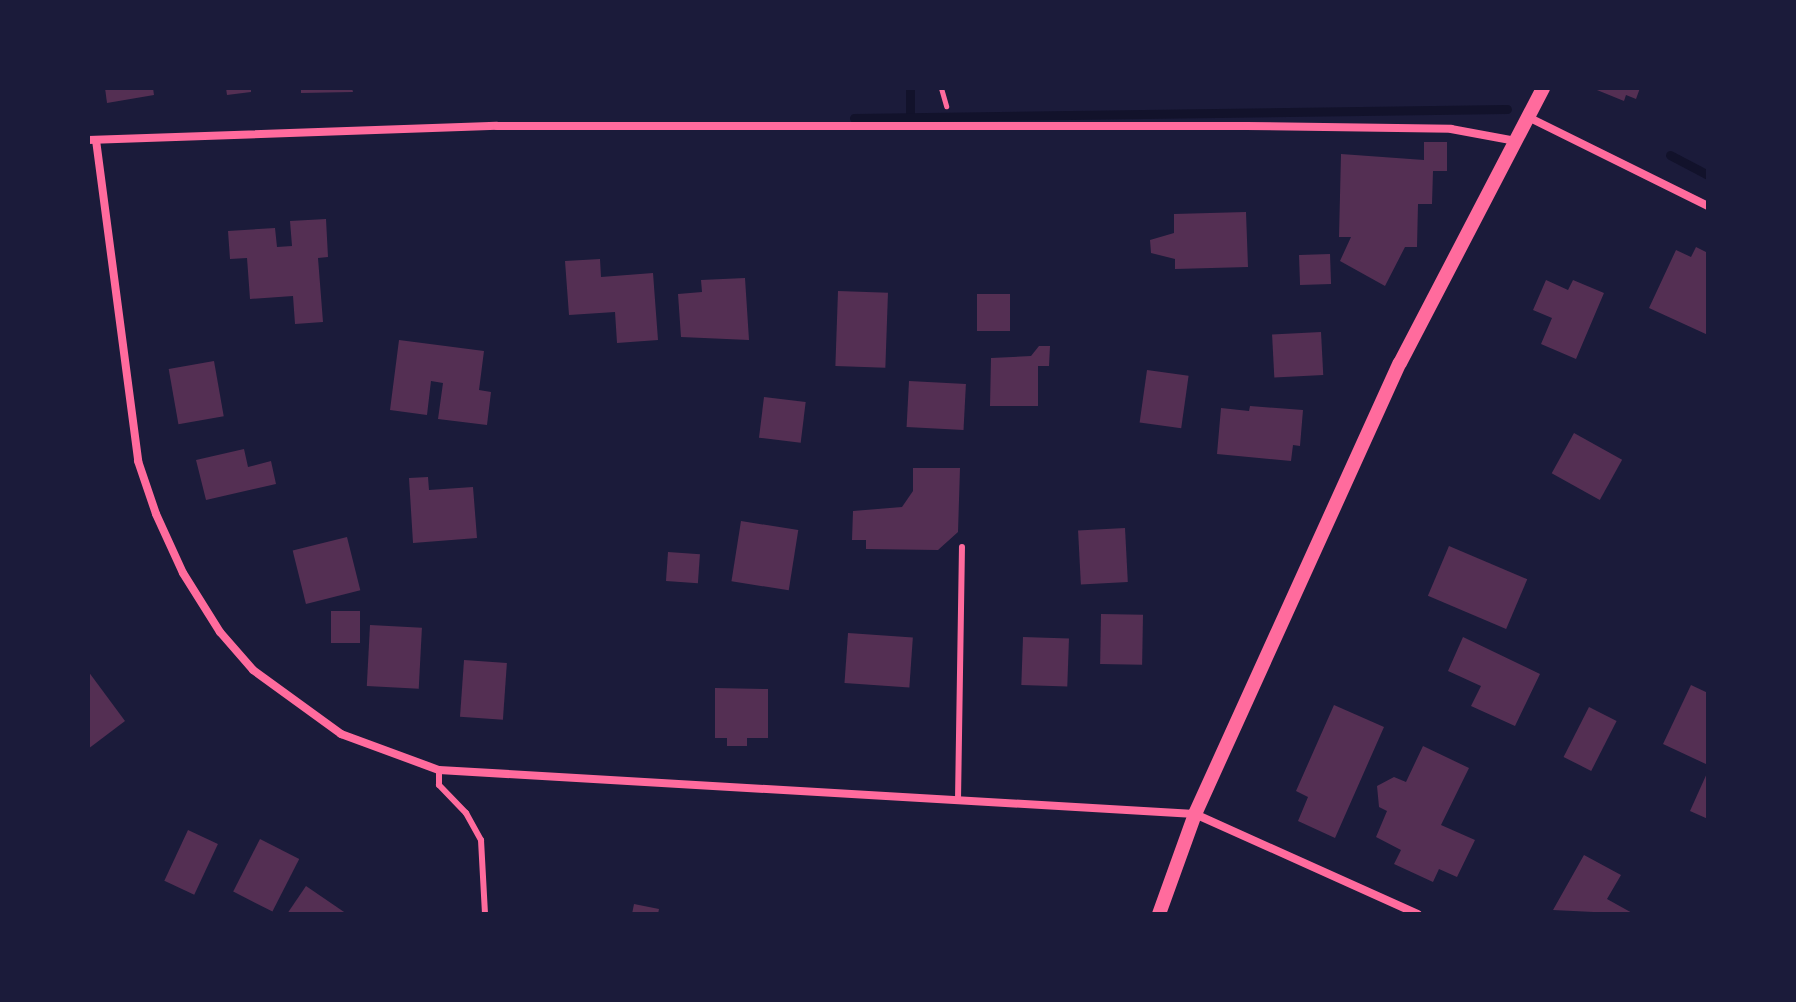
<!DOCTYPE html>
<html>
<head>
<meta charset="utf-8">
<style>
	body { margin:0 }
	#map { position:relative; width:1796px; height:1002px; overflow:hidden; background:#1b1b3a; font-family:Helvetica,sans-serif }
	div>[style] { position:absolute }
	.stream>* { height:9px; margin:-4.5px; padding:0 4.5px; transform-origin:4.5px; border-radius:4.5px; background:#12122b }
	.building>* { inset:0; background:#542f53; transform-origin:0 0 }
	.path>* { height:5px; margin:-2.5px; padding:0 2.5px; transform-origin:2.5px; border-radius:2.5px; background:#ff6b9d }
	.service>* { height:6px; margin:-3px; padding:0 3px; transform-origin:3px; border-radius:3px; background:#ff6b9d }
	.minor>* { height:8px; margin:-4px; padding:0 4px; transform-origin:4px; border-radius:4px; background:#ff6b9d }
	.tertiary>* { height:14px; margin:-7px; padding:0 7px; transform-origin:7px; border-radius:7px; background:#ff6b9d }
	span { translate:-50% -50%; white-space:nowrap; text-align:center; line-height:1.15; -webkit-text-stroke:6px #1b1b3a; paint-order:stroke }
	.frame { position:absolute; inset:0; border:90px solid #1b1b3a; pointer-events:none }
</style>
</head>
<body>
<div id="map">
	<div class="stream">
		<i style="left:910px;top:88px;width:29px;rotate:90deg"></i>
		<i style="left:854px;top:118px;width:653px;rotate:-0.79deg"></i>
		<i style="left:1670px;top:155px;width:43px;rotate:27.8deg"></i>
	</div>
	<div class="building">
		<i style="clip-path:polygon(105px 88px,153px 88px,154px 95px,107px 103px)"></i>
		<i style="clip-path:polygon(226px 88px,251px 88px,251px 92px,227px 95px)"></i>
		<i style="clip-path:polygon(301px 88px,352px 88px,353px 92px,301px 93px)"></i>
		<i style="clip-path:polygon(1592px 88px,1640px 88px,1636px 99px,1626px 95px,1624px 101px)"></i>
		<i style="clip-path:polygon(1424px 142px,1447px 142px,1447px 171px,1433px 171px,1432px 204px,1418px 204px,1417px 247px,1405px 247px,1385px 286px,1340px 261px,1351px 237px,1339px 237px,1341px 154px,1424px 160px)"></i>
		<i style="clip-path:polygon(1246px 212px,1248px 267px,1175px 269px,1175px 259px,1151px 253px,1150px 240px,1174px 233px,1174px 214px)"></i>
		<i style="clip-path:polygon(326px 219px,328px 257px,318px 258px,323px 322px,295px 324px,293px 296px,250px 299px,247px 258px,230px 259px,228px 231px,275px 228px,277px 247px,292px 246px,290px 221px)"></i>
		<i style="clip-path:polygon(1696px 247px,1708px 253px,1708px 335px,1649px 308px,1676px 250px,1691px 257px)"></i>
		<i style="left:1330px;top:254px;width:30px;height:31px;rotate:88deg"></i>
		<i style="clip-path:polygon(600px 259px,601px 277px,653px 273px,658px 340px,617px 343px,615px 312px,569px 315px,565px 261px)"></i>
		<i style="clip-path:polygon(745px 278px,749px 340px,681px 337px,678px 294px,702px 292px,701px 280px)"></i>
		<i style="clip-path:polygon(1546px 280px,1568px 290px,1573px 280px,1604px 293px,1576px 359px,1541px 344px,1552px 318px,1533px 310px)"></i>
		<i style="left:838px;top:291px;width:50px;height:75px;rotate:2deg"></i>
		<i style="left:977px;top:294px;width:33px;height:37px"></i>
		<i style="left:1321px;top:332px;width:43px;height:49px;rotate:87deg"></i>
		<i style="clip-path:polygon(399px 340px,484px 351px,479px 390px,491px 392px,487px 425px,438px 419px,443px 383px,431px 381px,427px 415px,390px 410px)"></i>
		<i style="clip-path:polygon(1039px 346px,1050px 346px,1049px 366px,1038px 366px,1038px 406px,990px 406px,991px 358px,1031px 356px)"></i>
		<i style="left:214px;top:361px;width:56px;height:46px;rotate:80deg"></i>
		<i style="left:1147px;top:370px;width:42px;height:53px;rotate:8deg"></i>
		<i style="left:909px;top:381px;width:57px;height:46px;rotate:3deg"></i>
		<i style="left:764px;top:397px;width:42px;height:41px;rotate:7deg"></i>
		<i style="clip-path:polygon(1250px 406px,1303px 410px,1300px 446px,1293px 445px,1291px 461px,1217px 454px,1221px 408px,1249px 411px)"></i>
		<i style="left:1574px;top:433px;width:55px;height:46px;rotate:29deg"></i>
		<i style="clip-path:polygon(244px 449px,248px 467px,271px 461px,276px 484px,206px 500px,196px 460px)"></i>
		<i style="clip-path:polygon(913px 468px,960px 468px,958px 532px,938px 550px,866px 549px,866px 540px,852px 540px,853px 511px,902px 507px,913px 491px)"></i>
		<i style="clip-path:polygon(428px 477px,429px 490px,473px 487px,477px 538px,413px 543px,409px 478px)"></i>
		<i style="left:741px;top:521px;width:58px;height:61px;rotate:9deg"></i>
		<i style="left:1125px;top:528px;width:54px;height:47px;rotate:87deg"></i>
		<i style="left:347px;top:537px;width:55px;height:56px;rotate:76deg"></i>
		<i style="left:1449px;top:546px;width:85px;height:54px;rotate:23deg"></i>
		<i style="left:668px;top:552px;width:32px;height:29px;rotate:4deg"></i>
		<i style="left:331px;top:611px;width:29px;height:32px"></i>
		<i style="left:1101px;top:614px;width:42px;height:50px;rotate:1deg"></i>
		<i style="left:370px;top:625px;width:52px;height:61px;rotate:3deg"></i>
		<i style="left:848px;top:633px;width:65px;height:50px;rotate:4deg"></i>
		<i style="left:1023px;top:637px;width:46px;height:48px;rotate:2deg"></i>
		<i style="clip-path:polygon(1463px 637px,1540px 674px,1515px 726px,1471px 706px,1481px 686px,1448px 671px)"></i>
		<i style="left:464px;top:660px;width:43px;height:57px;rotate:4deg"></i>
		<i style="clip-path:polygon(88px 671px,125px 721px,88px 749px)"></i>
		<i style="clip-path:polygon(1691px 685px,1708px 693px,1708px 765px,1663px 744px)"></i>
		<i style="clip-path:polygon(715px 688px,768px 689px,768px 738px,747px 738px,747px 746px,727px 746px,727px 738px,715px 738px)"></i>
		<i style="clip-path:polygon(1334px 705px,1384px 727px,1335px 838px,1298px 821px,1308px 797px,1296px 791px)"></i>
		<i style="left:1589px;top:707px;width:31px;height:56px;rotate:27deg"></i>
		<i style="clip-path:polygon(1423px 746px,1469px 768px,1441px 825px,1475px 840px,1457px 877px,1439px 869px,1433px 882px,1394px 864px,1401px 850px,1376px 837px,1387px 811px,1379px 807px,1377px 786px,1394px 777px,1406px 782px)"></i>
		<i style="clip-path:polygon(1708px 771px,1708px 819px,1690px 811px)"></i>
		<i style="left:188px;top:830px;width:33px;height:56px;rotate:25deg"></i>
		<i style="left:260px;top:839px;width:44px;height:59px;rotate:27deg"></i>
		<i style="clip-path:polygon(1584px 855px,1621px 875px,1607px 899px,1634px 914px,1553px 910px)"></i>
		<i style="clip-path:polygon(306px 886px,347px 914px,287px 914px)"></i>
		<i style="clip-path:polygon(634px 904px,659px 909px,658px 914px,632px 914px)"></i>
	</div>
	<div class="path">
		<i style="left:941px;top:88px;width:19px;rotate:74deg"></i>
	</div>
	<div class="service">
		<i style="left:439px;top:770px;width:15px;rotate:90deg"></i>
		<i style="left:439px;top:785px;width:39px;rotate:46deg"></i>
		<i style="left:466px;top:813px;width:31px;rotate:61deg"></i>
		<i style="left:481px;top:840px;width:74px;rotate:86.9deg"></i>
		<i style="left:958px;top:800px;width:253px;rotate:-89.1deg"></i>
	</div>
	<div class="minor">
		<i style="left:1528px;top:117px;width:201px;rotate:26.3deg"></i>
		<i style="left:88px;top:140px;width:409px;rotate:-2deg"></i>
		<i style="left:497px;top:126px;width:749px"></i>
		<i style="left:1246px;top:126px;width:205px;rotate:0.8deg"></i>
		<i style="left:1451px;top:129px;width:66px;rotate:10.5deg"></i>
		<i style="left:96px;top:140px;width:324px;rotate:82.5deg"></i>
		<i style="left:138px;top:461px;width:56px;rotate:71.2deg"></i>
		<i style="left:156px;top:514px;width:65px;rotate:65.4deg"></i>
		<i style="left:183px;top:573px;width:70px;rotate:57.9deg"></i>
		<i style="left:220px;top:632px;width:50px;rotate:49deg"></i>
		<i style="left:253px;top:670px;width:109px;rotate:36deg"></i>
		<i style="left:341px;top:734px;width:104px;rotate:20.2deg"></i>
		<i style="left:439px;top:770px;width:757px;rotate:3.33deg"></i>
		<i style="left:1195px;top:814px;width:244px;rotate:24.2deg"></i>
	</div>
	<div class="tertiary">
		<i style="left:1159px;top:914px;width:106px;rotate:-70.2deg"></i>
		<i style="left:1195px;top:814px;width:495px;rotate:-65.6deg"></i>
		<i style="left:1400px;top:363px;width:310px;rotate:-62.5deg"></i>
	</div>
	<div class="frame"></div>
</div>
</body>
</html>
